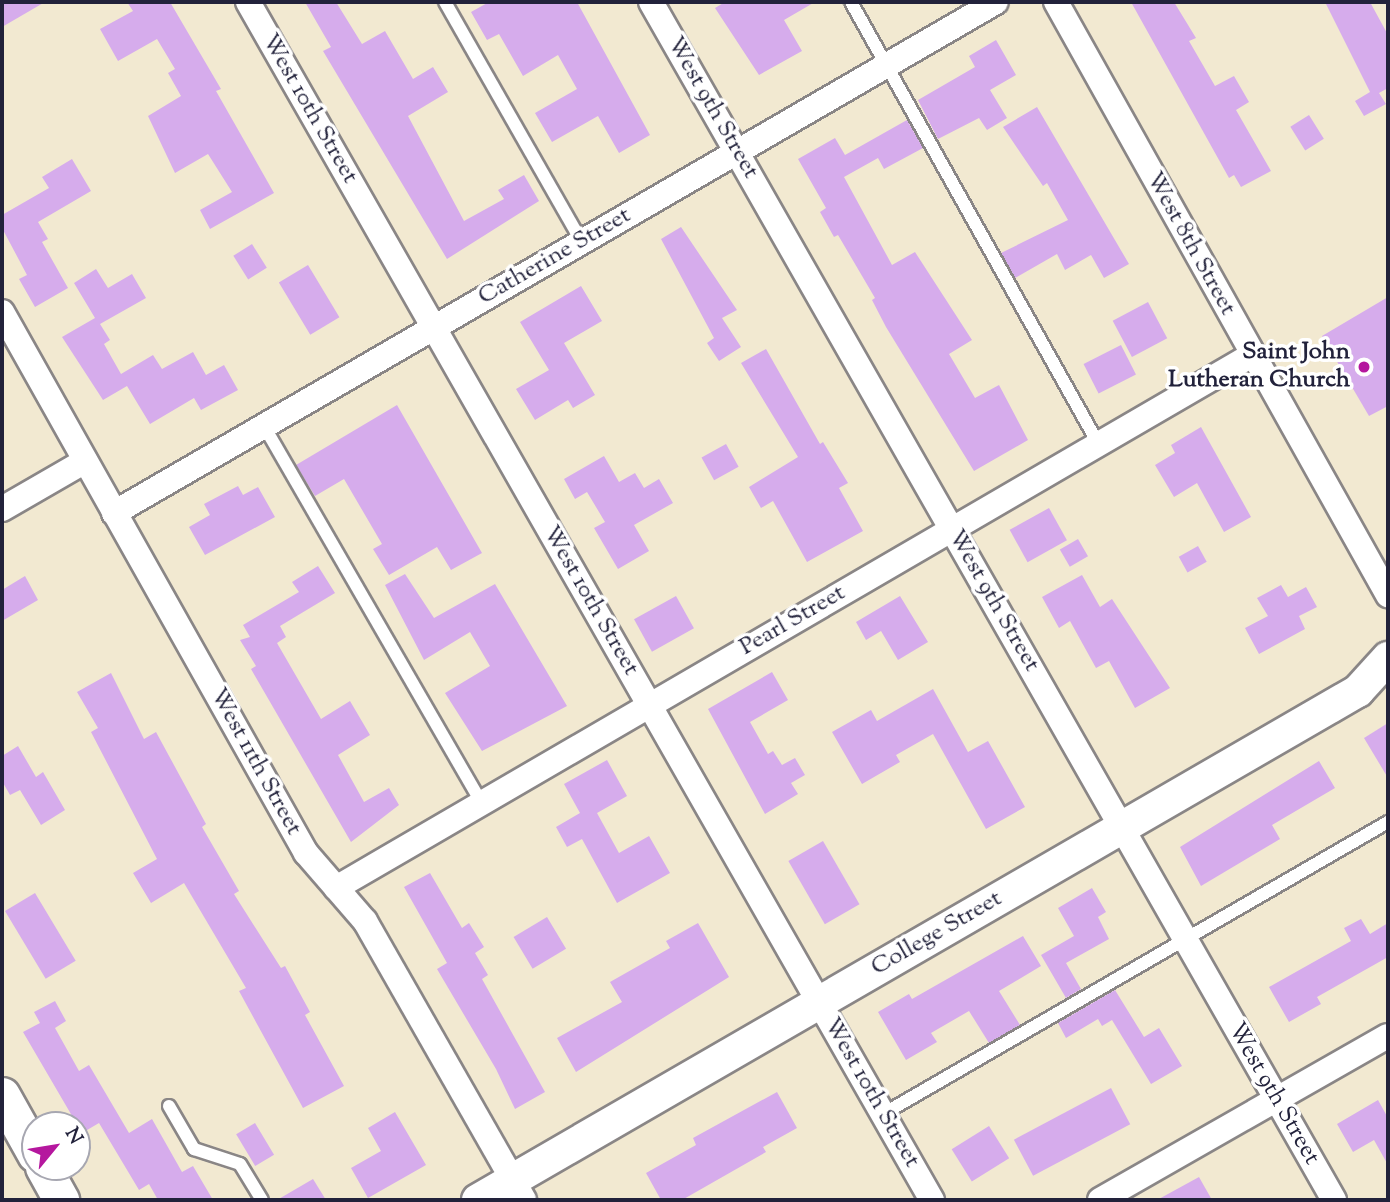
<!DOCTYPE html>
<html>
<head>
<meta charset="utf-8">
<style>
	body { margin:0 }
	#map { position:relative; width:1390px; height:1202px; overflow:hidden; background:#f2e9d1; font-family:"Sorts Mill Goudy",serif }
	div>[style] { position:absolute }
	.building>* { inset:0; background:#d6acec; transform-origin:0 0 }
	.roads { filter:drop-shadow(2px 0 #8a8686) drop-shadow(-2px 0 #8a8686) drop-shadow(0 2px #8a8686) drop-shadow(0 -2px #8a8686) }
	.service>* { height:12px; margin:-6px; padding:0 6px; transform-origin:6px; border-radius:6px; background:#fff }
	.minor>* { height:24px; margin:-12px; padding:0 12px; transform-origin:12px; border-radius:12px; background:#fff }
	.tertiary>* { height:32px; margin:-16px; padding:0 16px; transform-origin:16px; border-radius:16px; background:#fff }
	.secondary>* { height:35px; margin:-17.5px; padding:0 17.5px; transform-origin:17.5px; border-radius:17.5px; background:#fff }
	.dots>* { width:19px; height:19px; translate:-50% -50%; box-sizing:border-box; border:4px solid #fff; border-radius:50% }
	span { translate:-50% -50%; white-space:nowrap; text-align:center; line-height:1.15; -webkit-text-stroke:7px #fff; paint-order:stroke }
	.street-label { font-size:24px; color:#22223b }
	.poi-label { font-size:24px; color:#22223b; font-weight:700 }
	.right { translate:-100% -50%; text-align:right }
	.frame { position:absolute; inset:0; border:4px solid #22223b; pointer-events:none }
	.north { position:absolute; left:21px; top:1111px; width:70px; height:70px; box-sizing:border-box; background:#fff; border:2px solid #a7a7b1; border-radius:50%; rotate:60deg; font-size:19px; font-weight:700; line-height:28px; text-align:center; color:#22223b }
	.north::after { content:''; display:block; margin:auto; width:24px; height:32px; background:#b5179e; clip-path:polygon(50% 0,100% 100%,50% 72%,0 100%) }
</style>
</head>
<body>
<div id="map">
	<div class="building">
		<i style="clip-path:polygon(2px 2px,45px 2px,2px 27px)"></i>
		<i style="clip-path:polygon(127px 2px,170px 2px,221px 89px,216px 91px,274px 193px,210px 229px,200px 210px,232px 192px,208px 154px,175px 173px,148px 116px,181px 96px,168px 73px,175px 69px,157px 39px,118px 61px,100px 29px,133px 11px)"></i>
		<i style="clip-path:polygon(305px 2px,336px 2px,362px 44px,385px 31px,413px 79px,433px 67px,448px 92px,408px 116px,464px 221px,504px 199px,498px 190px,524px 175px,539px 201px,447px 259px,323px 51px,331px 47px)"></i>
		<i style="clip-path:polygon(489px 2px,577px 2px,650px 135px,619px 153px,598px 116px,552px 142px,535px 113px,577px 89px,558px 55px,523px 76px,499px 34px,487px 40px,471px 12px)"></i>
		<i style="clip-path:polygon(725px 2px,815px 2px,784px 20px,802px 51px,759px 75px,715px 8px)"></i>
		<i style="clip-path:polygon(1131px 2px,1174px 2px,1196px 38px,1189px 41px,1215px 86px,1234px 76px,1249px 102px,1236px 110px,1271px 171px,1241px 187px,1234px 175px,1229px 178px)"></i>
		<i style="clip-path:polygon(1325px 2px,1370px 2px,1388px 35px,1388px 88px,1379px 93px,1386px 104px,1364px 116px,1355px 101px,1370px 92px)"></i>
		<i style="clip-path:polygon(996px 40px,1016px 75px,990px 90px,1007px 118px,987px 130px,979px 118px,938px 139px,918px 100px,975px 67px,969px 56px)"></i>
		<i style="clip-path:polygon(1037px 107px,1129px 264px,1104px 278px,1091px 255px,1065px 270px,1057px 254px,1015px 278px,1001px 253px,1068px 220px,1047px 183px,1043px 186px,1003px 127px)"></i>
		<i style="left:1309px;top:115px;width:28px;height:22px;rotate:58deg"></i>
		<i style="clip-path:polygon(907px 120px,923px 148px,884px 169px,878px 158px,844px 177px,892px 265px,915px 252px,972px 340px,949px 354px,975px 398px,999px 385px,1028px 440px,974px 471px,886px 327px,872px 300px,875px 298px,838px 235px,834px 237px,820px 212px,826px 208px,798px 159px,835px 138px,845px 155px)"></i>
		<i style="clip-path:polygon(72px 159px,91px 191px,38px 222px,48px 239px,42px 242px,68px 288px,35px 307px,19px 279px,27px 275px,2px 228px,2px 215px,49px 188px,42px 177px)"></i>
		<i style="clip-path:polygon(681px 227px,737px 310px,722px 318px,741px 347px,719px 361px,707px 343px,714px 338px,661px 239px)"></i>
		<i style="left:252px;top:244px;width:28px;height:22px;rotate:58deg"></i>
		<i style="left:308px;top:265px;width:61px;height:34px;rotate:59deg"></i>
		<i style="clip-path:polygon(96px 269px,108px 288px,132px 274px,146px 298px,100px 324px,110px 340px,104px 344px,121px 374px,153px 355px,162px 369px,193px 352px,206px 375px,224px 365px,238px 390px,201px 410px,194px 398px,150px 424px,127px 386px,103px 400px,62px 337px,95px 318px,74px 283px)"></i>
		<i style="clip-path:polygon(581px 286px,602px 321px,564px 343px,595px 395px,573px 408px,568px 400px,535px 420px,516px 389px,549px 370px,520px 322px)"></i>
		<i style="clip-path:polygon(1388px 297px,1388px 406px,1369px 416px,1322px 336px)"></i>
		<i style="left:1148px;top:302px;width:41px;height:40px;rotate:62deg"></i>
		<i style="left:1121px;top:345px;width:33px;height:42px;rotate:63deg"></i>
		<i style="clip-path:polygon(766px 349px,820px 444px,823px 442px,848px 483px,839px 488px,863px 531px,807px 562px,773px 501px,761px 508px,749px 487px,798px 457px,741px 363px)"></i>
		<i style="clip-path:polygon(397px 405px,482px 553px,451px 570px,437px 547px,389px 575px,373px 549px,382px 544px,344px 479px,315px 496px,296px 465px)"></i>
		<i style="clip-path:polygon(1201px 427px,1251px 517px,1224px 532px,1197px 483px,1174px 497px,1155px 465px,1175px 453px,1171px 445px)"></i>
		<i style="left:726px;top:444px;width:26px;height:28px;rotate:61deg"></i>
		<i style="clip-path:polygon(604px 456px,619px 482px,635px 473px,644px 488px,659px 479px,673px 503px,634px 525px,649px 551px,618px 569px,594px 528px,605px 522px,587px 492px,575px 499px,564px 479px)"></i>
		<i style="clip-path:polygon(238px 486px,243px 495px,258px 487px,275px 517px,205px 555px,189px 527px,210px 515px,204px 504px)"></i>
		<i style="left:1049px;top:508px;width:37px;height:45px;rotate:61deg"></i>
		<i style="left:1078px;top:539px;width:20px;height:21px;rotate:60deg"></i>
		<i style="left:1198px;top:546px;width:18px;height:22px;rotate:61deg"></i>
		<i style="clip-path:polygon(318px 566px,335px 593px,280px 626px,286px 637px,277px 643px,321px 719px,350px 701px,370px 735px,338px 755px,364px 802px,389px 788px,399px 805px,351px 842px,251px 669px,256px 666px,240px 640px,250px 637px,243px 625px,299px 592px,292px 582px)"></i>
		<i style="clip-path:polygon(405px 574px,434px 618px,495px 584px,567px 706px,482px 751px,445px 693px,490px 666px,470px 632px,424px 660px,385px 585px)"></i>
		<i style="clip-path:polygon(1082px 575px,1100px 607px,1112px 599px,1170px 688px,1135px 708px,1109px 661px,1096px 668px,1070px 621px,1059px 628px,1042px 597px)"></i>
		<i style="clip-path:polygon(25px 576px,38px 600px,2px 621px,2px 590px)"></i>
		<i style="clip-path:polygon(1281px 585px,1288px 597px,1306px 587px,1317px 607px,1299px 616px,1305px 629px,1259px 654px,1245px 628px,1268px 616px,1257px 598px)"></i>
		<i style="left:676px;top:596px;width:37px;height:48px;rotate:61deg"></i>
		<i style="clip-path:polygon(900px 596px,928px 642px,898px 660px,881px 631px,866px 640px,856px 622px)"></i>
		<i style="clip-path:polygon(772px 672px,788px 700px,750px 722px,768px 754px,773px 751px,782px 765px,795px 758px,805px 775px,791px 783px,798px 794px,765px 814px,708px 709px)"></i>
		<i style="clip-path:polygon(111px 673px,144px 739px,156px 732px,206px 824px,202px 827px,239px 891px,234px 894px,281px 968px,285px 966px,310px 1012px,305px 1015px,344px 1086px,303px 1108px,239px 991px,246px 988px,184px 883px,151px 903px,133px 873px,157px 859px,91px 732px,98px 728px,77px 692px)"></i>
		<i style="clip-path:polygon(933px 689px,968px 752px,988px 741px,1025px 807px,986px 829px,933px 734px,896px 755px,900px 762px,862px 784px,832px 732px,871px 710px,877px 721px)"></i>
		<i style="clip-path:polygon(1388px 723px,1388px 778px,1364px 738px)"></i>
		<i style="clip-path:polygon(18px 746px,36px 777px,43px 772px,65px 810px,41px 825px,20px 790px,10px 795px,2px 781px,2px 756px)"></i>
		<i style="clip-path:polygon(607px 760px,627px 796px,597px 813px,619px 853px,649px 836px,670px 873px,617px 903px,582px 839px,567px 847px,556px 827px,580px 813px,564px 784px)"></i>
		<i style="clip-path:polygon(1319px 761px,1335px 788px,1272px 825px,1280px 839px,1201px 886px,1180px 847px)"></i>
		<i style="left:823px;top:841px;width:73px;height:40px;rotate:60deg"></i>
		<i style="clip-path:polygon(430px 873px,462px 928px,469px 923px,484px 947px,475px 953px,488px 975px,482px 979px,545px 1092px,515px 1109px,496px 1069px,437px 969px,447px 963px,404px 887px)"></i>
		<i style="clip-path:polygon(1092px 888px,1106px 912px,1098px 917px,1109px 939px,1066px 963px,1081px 989px,1066px 998px,1041px 955px,1074px 936px,1058px 908px)"></i>
		<i style="left:35px;top:893px;width:79px;height:35px;rotate:59deg"></i>
		<i style="left:547px;top:917px;width:37px;height:39px;rotate:59deg"></i>
		<i style="clip-path:polygon(1361px 919px,1370px 934px,1388px 923px,1388px 957px,1317px 997px,1321px 1004px,1289px 1022px,1269px 987px,1351px 941px,1344px 928px)"></i>
		<i style="clip-path:polygon(698px 923px,729px 977px,576px 1072px,557px 1038px,622px 1002px,610px 982px,670px 948px,666px 941px)"></i>
		<i style="clip-path:polygon(1023px 936px,1041px 966px,999px 991px,1020px 1025px,989px 1043px,969px 1011px,931px 1033px,937px 1042px,906px 1060px,878px 1012px,909px 994px,912px 999px)"></i>
		<i style="clip-path:polygon(1115px 990px,1144px 1037px,1159px 1028px,1182px 1066px,1151px 1084px,1112px 1020px,1102px 1026px,1098px 1019px,1066px 1038px,1058px 1023px)"></i>
		<i style="clip-path:polygon(55px 1001px,66px 1021px,55px 1028px,79px 1071px,89px 1065px,129px 1133px,152px 1119px,182px 1172px,193px 1166px,213px 1200px,158px 1200px,149px 1184px,139px 1190px,99px 1123px,82px 1133px,23px 1032px,40px 1023px,34px 1012px)"></i>
		<i style="left:1111px;top:1088px;width:41px;height:110px;rotate:62deg"></i>
		<i style="clip-path:polygon(777px 1092px,797px 1128px,763px 1147px,766px 1152px,682px 1200px,661px 1200px,646px 1173px,696px 1145px,693px 1138px)"></i>
		<i style="clip-path:polygon(1378px 1100px,1388px 1118px,1388px 1165px,1374px 1140px,1353px 1152px,1337px 1124px)"></i>
		<i style="clip-path:polygon(395px 1112px,426px 1165px,368px 1198px,351px 1168px,381px 1151px,368px 1128px)"></i>
		<i style="left:255px;top:1123px;width:37px;height:22px;rotate:59deg"></i>
		<i style="left:989px;top:1126px;width:38px;height:44px;rotate:58deg"></i>
		<i style="clip-path:polygon(1199px 1177px,1212px 1200px,1157px 1200px)"></i>
		<i style="clip-path:polygon(313px 1179px,326px 1200px,277px 1200px)"></i>
	</div>
	<div class="roads">
		<div class="service">
			<i style="left:445px;top:2px;width:276px;rotate:60.3deg"></i>
			<i style="left:851px;top:2px;width:505px;rotate:60.75deg"></i>
			<i style="left:264px;top:426px;width:436px;rotate:60deg"></i>
			<i style="left:169px;top:1106px;width:50px;rotate:59.8deg"></i>
			<i style="left:194px;top:1149px;width:48px;rotate:18.1deg"></i>
			<i style="left:240px;top:1164px;width:42px;rotate:58.6deg"></i>
			<i style="left:883px;top:1114px;width:583px;rotate:-30.04deg"></i>
		</div>
		<div class="minor">
			<i style="left:248px;top:2px;width:1380px;rotate:60.28deg"></i>
			<i style="left:651px;top:2px;width:1379px;rotate:60.31deg"></i>
			<i style="left:1056px;top:2px;width:680px;rotate:60.76deg"></i>
			<i style="left:2px;top:312px;width:621px;rotate:60.67deg"></i>
			<i style="left:306px;top:853px;width:90px;rotate:49.1deg"></i>
			<i style="left:365px;top:921px;width:321px;rotate:60.3deg"></i>
			<i style="left:2px;top:509px;width:96px;rotate:-30deg"></i>
			<i style="left:114px;top:513px;width:1019px;rotate:-30.09deg"></i>
			<i style="left:336px;top:888px;width:1058px;rotate:-30.2deg"></i>
			<i style="left:1100px;top:1200px;width:331px;rotate:-29.7deg"></i>
		</div>
		<div class="tertiary">
			<i style="left:478px;top:1200px;width:1017px;rotate:-30.05deg"></i>
			<i style="left:1358px;top:691px;width:45px;rotate:-47.7deg"></i>
		</div>
		<div class="secondary">
			<i style="left:2px;top:1095px;width:68px;rotate:60.8deg"></i>
			<i style="left:43px;top:1167px;width:38px;rotate:61deg"></i>
		</div>
	</div>
	<div class="dots">
		<i style="left:1364px;top:367px;background:#b5179e"></i>
	</div>
	<div class="street-label">
		<span style="left:712px;top:108px;rotate:60deg">West 9th Street</span>
		<span style="left:309px;top:109px;rotate:60deg">West 10th Street</span>
		<span style="left:1190px;top:244px;rotate:61deg">West 8th Street</span>
		<span style="left:555px;top:257px;rotate:-30deg">Catherine Street</span>
		<span style="left:590px;top:601px;rotate:60deg">West 10th Street</span>
		<span style="left:993px;top:601px;rotate:60deg">West 9th Street</span>
		<span style="left:793px;top:621px;rotate:-30deg">Pearl Street</span>
		<span style="left:255px;top:762px;rotate:61deg">West 11th Street</span>
		<span style="left:937px;top:934px;rotate:-30deg">College Street</span>
		<span style="left:871px;top:1093px;rotate:60deg">West 10th Street</span>
		<span style="left:1273px;top:1094px;rotate:60deg">West 9th Street</span>
	</div>
	<div class="poi-label">
		<span class="right" style="left:1350px;top:367px">Saint John<br>Lutheran Church</span>
	</div>
	<div class="frame"></div>
	<div class="north">N</div>
</div>
</body>
</html>
